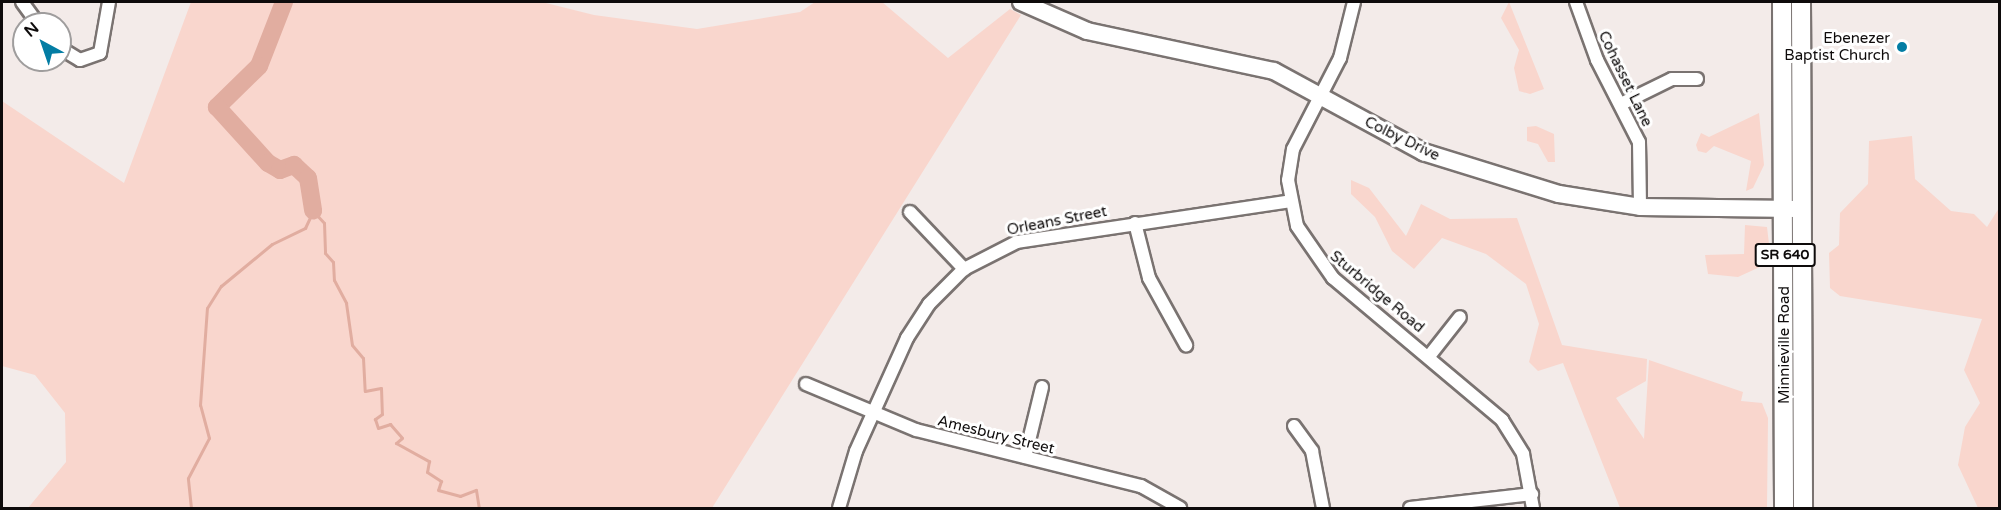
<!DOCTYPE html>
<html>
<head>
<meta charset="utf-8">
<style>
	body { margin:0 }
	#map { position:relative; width:2001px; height:510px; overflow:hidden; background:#f3ebe9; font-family:"Varela Round",sans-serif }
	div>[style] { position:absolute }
	.green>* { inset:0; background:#f9d6cd }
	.stream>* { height:3px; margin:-1.5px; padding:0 1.5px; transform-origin:1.5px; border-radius:1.5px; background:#e1ada0 }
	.river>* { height:18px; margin:-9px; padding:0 9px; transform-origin:9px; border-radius:9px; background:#e1ada0 }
	.roads { filter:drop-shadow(2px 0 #7a7371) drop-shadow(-2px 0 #7a7371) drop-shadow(0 2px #7a7371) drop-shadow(0 -2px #7a7371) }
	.street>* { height:12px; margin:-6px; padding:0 6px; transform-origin:6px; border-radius:6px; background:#fff }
	.secondary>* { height:16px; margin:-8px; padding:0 8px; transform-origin:8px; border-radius:8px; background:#fff }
	.primary>* { height:18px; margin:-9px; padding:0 9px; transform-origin:9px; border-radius:9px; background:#fff }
	.dots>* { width:16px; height:16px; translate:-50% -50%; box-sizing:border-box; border:3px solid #fff; border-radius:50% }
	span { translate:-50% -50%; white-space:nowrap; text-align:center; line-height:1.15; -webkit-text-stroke:6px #fff; paint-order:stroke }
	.shield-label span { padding:2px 4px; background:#fff; border:2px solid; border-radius:4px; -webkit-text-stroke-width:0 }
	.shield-label { font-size:14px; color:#0e0b0b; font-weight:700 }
	.poi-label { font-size:15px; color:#0e0b0b }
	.right { translate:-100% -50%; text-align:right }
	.street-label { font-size:15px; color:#0e0b0b }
	.frame { position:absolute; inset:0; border:3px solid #0e0b0b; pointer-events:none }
	.north { position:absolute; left:12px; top:12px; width:60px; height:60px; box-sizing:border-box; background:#fff; border:2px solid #9f9d9d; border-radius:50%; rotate:320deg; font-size:16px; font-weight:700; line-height:24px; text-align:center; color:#0e0b0b }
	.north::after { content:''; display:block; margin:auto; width:21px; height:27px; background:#037da4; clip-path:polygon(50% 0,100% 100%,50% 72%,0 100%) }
</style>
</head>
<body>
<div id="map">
	<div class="green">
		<i style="clip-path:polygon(191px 2px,542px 2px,594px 15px,697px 29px,800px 12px,815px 2px,882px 2px,948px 58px,1010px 9px,1021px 15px,712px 508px,28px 508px,66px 462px,65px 413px,35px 375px,2px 366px,2px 101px,124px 183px)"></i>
		<i style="clip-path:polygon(1509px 2px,1544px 89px,1530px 94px,1519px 91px,1514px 68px,1519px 50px,1501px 18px)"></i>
		<i style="clip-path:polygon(1759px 113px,1764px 165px,1753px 188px,1746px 191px,1751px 161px,1714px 146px,1706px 153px,1698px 151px,1696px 145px,1701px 133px,1709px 137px)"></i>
		<i style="clip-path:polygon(1536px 126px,1554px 134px,1555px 162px,1548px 162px,1538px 144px,1527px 141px,1527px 127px)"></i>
		<i style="clip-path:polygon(1912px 136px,1915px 179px,1951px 211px,1974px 214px,1987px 227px,1999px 208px,1999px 508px,1978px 508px,1958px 465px,1965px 427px,1980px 403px,1964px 370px,1982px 319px,1840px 296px,1830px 288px,1829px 253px,1839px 245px,1840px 213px,1868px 184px,1869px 141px)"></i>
		<i style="clip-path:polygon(1351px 180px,1369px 188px,1406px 236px,1421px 204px,1450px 219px,1517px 218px,1562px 345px,1647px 359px,1646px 381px,1616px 398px,1644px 439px,1649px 360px,1743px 392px,1741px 401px,1762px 403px,1768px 418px,1767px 508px,1620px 508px,1563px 363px,1538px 371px,1529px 362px,1539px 324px,1526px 284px,1486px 254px,1442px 238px,1414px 269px,1392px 251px,1375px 217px,1351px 194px)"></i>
		<i style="clip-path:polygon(1745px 225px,1767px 227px,1769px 244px,1762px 266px,1738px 277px,1708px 274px,1705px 255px,1744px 254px)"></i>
	</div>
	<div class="stream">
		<i style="left:313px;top:211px;width:16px;rotate:47deg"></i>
		<i style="left:324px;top:223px;width:30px;rotate:88deg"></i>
		<i style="left:325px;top:253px;width:12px;rotate:48deg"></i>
		<i style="left:333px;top:262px;width:18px;rotate:87deg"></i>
		<i style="left:334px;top:280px;width:26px;rotate:62deg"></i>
		<i style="left:346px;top:303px;width:42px;rotate:81.9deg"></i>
		<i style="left:352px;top:345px;width:17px;rotate:50deg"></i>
		<i style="left:363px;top:358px;width:33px;rotate:87deg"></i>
		<i style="left:365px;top:391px;width:16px;rotate:-11deg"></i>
		<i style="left:381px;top:388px;width:26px;rotate:88deg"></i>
		<i style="left:382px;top:414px;width:9px;rotate:144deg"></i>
		<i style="left:375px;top:419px;width:9px;rotate:72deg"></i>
		<i style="left:378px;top:428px;width:13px;rotate:-18deg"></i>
		<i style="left:390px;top:424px;width:18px;rotate:49deg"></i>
		<i style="left:402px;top:438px;width:8px;rotate:140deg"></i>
		<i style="left:396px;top:443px;width:38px;rotate:29deg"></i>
		<i style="left:429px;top:461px;width:11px;rotate:100deg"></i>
		<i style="left:427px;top:472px;width:17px;rotate:33deg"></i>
		<i style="left:441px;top:481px;width:9px;rotate:108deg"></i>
		<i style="left:438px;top:490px;width:23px;rotate:15deg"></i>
		<i style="left:460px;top:496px;width:17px;rotate:-21deg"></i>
		<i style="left:476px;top:490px;width:18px;rotate:81deg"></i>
		<i style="left:191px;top:508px;width:30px;rotate:-96deg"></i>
		<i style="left:188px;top:478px;width:45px;rotate:-62.3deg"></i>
		<i style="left:209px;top:438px;width:34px;rotate:-105deg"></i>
		<i style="left:200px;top:405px;width:97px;rotate:-85.9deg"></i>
		<i style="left:207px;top:308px;width:26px;rotate:-58deg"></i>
		<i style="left:221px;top:286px;width:66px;rotate:-39.5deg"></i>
		<i style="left:272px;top:244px;width:37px;rotate:-26deg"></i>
		<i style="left:305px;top:228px;width:19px;rotate:-65deg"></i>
	</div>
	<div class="river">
		<i style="left:284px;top:2px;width:69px;rotate:111.3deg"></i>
		<i style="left:259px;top:66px;width:59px;rotate:135.7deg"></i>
		<i style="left:217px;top:107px;width:76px;rotate:47.7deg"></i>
		<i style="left:268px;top:163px;width:14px;rotate:30deg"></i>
		<i style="left:280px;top:170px;width:15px;rotate:-20deg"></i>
		<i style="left:294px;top:165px;width:19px;rotate:43deg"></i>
		<i style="left:308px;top:178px;width:33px;rotate:81deg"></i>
	</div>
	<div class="roads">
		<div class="street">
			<i style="left:22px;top:2px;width:27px;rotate:54deg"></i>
			<i style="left:1354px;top:2px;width:58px;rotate:104deg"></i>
			<i style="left:1340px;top:58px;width:102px;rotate:117.3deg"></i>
			<i style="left:1293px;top:149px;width:31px;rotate:99deg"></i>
			<i style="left:1288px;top:180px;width:47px;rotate:78.9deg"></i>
			<i style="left:1297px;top:226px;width:63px;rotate:55.3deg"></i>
			<i style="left:1333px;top:278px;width:221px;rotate:40deg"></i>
			<i style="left:1502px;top:420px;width:40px;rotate:58deg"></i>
			<i style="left:1523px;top:454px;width:55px;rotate:79.5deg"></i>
			<i style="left:1576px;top:2px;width:62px;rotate:70.1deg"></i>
			<i style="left:1597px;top:60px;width:92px;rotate:62.9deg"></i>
			<i style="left:1639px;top:142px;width:65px;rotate:89.1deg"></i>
			<i style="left:60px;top:48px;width:23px;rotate:31deg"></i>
			<i style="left:80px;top:60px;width:21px;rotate:-19deg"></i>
			<i style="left:100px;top:53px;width:52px;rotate:-80deg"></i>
			<i style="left:1621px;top:104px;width:57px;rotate:-26.1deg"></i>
			<i style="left:1672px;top:79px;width:25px"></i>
			<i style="left:910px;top:212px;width:79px;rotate:46.5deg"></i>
			<i style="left:1135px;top:223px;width:57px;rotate:75.7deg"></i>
			<i style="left:1149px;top:278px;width:77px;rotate:61.1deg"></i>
			<i style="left:1430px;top:355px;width:48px;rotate:-51.7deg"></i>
			<i style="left:806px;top:384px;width:119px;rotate:22.7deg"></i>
			<i style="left:916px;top:430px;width:232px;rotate:14deg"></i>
			<i style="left:1141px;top:486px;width:45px;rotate:29.4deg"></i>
			<i style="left:1294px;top:426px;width:31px;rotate:54deg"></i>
			<i style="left:1312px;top:451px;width:58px;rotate:79.1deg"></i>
			<i style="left:1025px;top:457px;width:72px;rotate:-76.3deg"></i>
			<i style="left:839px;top:508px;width:59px;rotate:-73.4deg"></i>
			<i style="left:856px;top:451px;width:124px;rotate:-65.7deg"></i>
			<i style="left:907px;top:338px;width:40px;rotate:-57.1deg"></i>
			<i style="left:929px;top:304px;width:49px;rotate:-45deg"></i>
			<i style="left:964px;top:269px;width:59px;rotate:-27deg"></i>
			<i style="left:1017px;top:242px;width:276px;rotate:-8.5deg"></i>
			<i style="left:1410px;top:508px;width:123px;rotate:-6.5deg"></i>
		</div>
		<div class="secondary">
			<i style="left:1021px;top:2px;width:72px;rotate:23.7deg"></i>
			<i style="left:1087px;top:31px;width:191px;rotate:12.1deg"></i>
			<i style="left:1274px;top:71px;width:170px;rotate:28.5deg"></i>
			<i style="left:1423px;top:152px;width:142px;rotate:17.2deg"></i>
			<i style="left:1559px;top:194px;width:82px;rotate:9.1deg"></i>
			<i style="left:1640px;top:207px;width:156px;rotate:0.7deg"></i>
		</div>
		<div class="primary">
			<i style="left:1782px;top:2px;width:506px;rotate:89.77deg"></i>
			<i style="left:1801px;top:2px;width:506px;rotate:89.77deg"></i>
		</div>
	</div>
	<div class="dots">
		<i style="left:1902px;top:47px;background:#037da4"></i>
	</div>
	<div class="shield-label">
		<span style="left:1785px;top:255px">SR 640</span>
	</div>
	<div class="poi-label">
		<span class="right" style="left:1890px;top:47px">Ebenezer<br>Baptist Church</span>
	</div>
	<div class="street-label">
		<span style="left:1625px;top:79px;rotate:64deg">Cohasset Lane</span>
		<span style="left:1402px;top:139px;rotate:26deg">Colby Drive</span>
		<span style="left:1057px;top:221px;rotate:-11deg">Orleans Street</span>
		<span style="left:1377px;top:292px;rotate:40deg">Sturbridge Road</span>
		<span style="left:1785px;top:345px;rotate:-90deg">Minnieville Road</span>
		<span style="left:996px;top:435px;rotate:14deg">Amesbury Street</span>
	</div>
	<div class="frame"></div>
	<div class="north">N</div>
</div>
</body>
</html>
